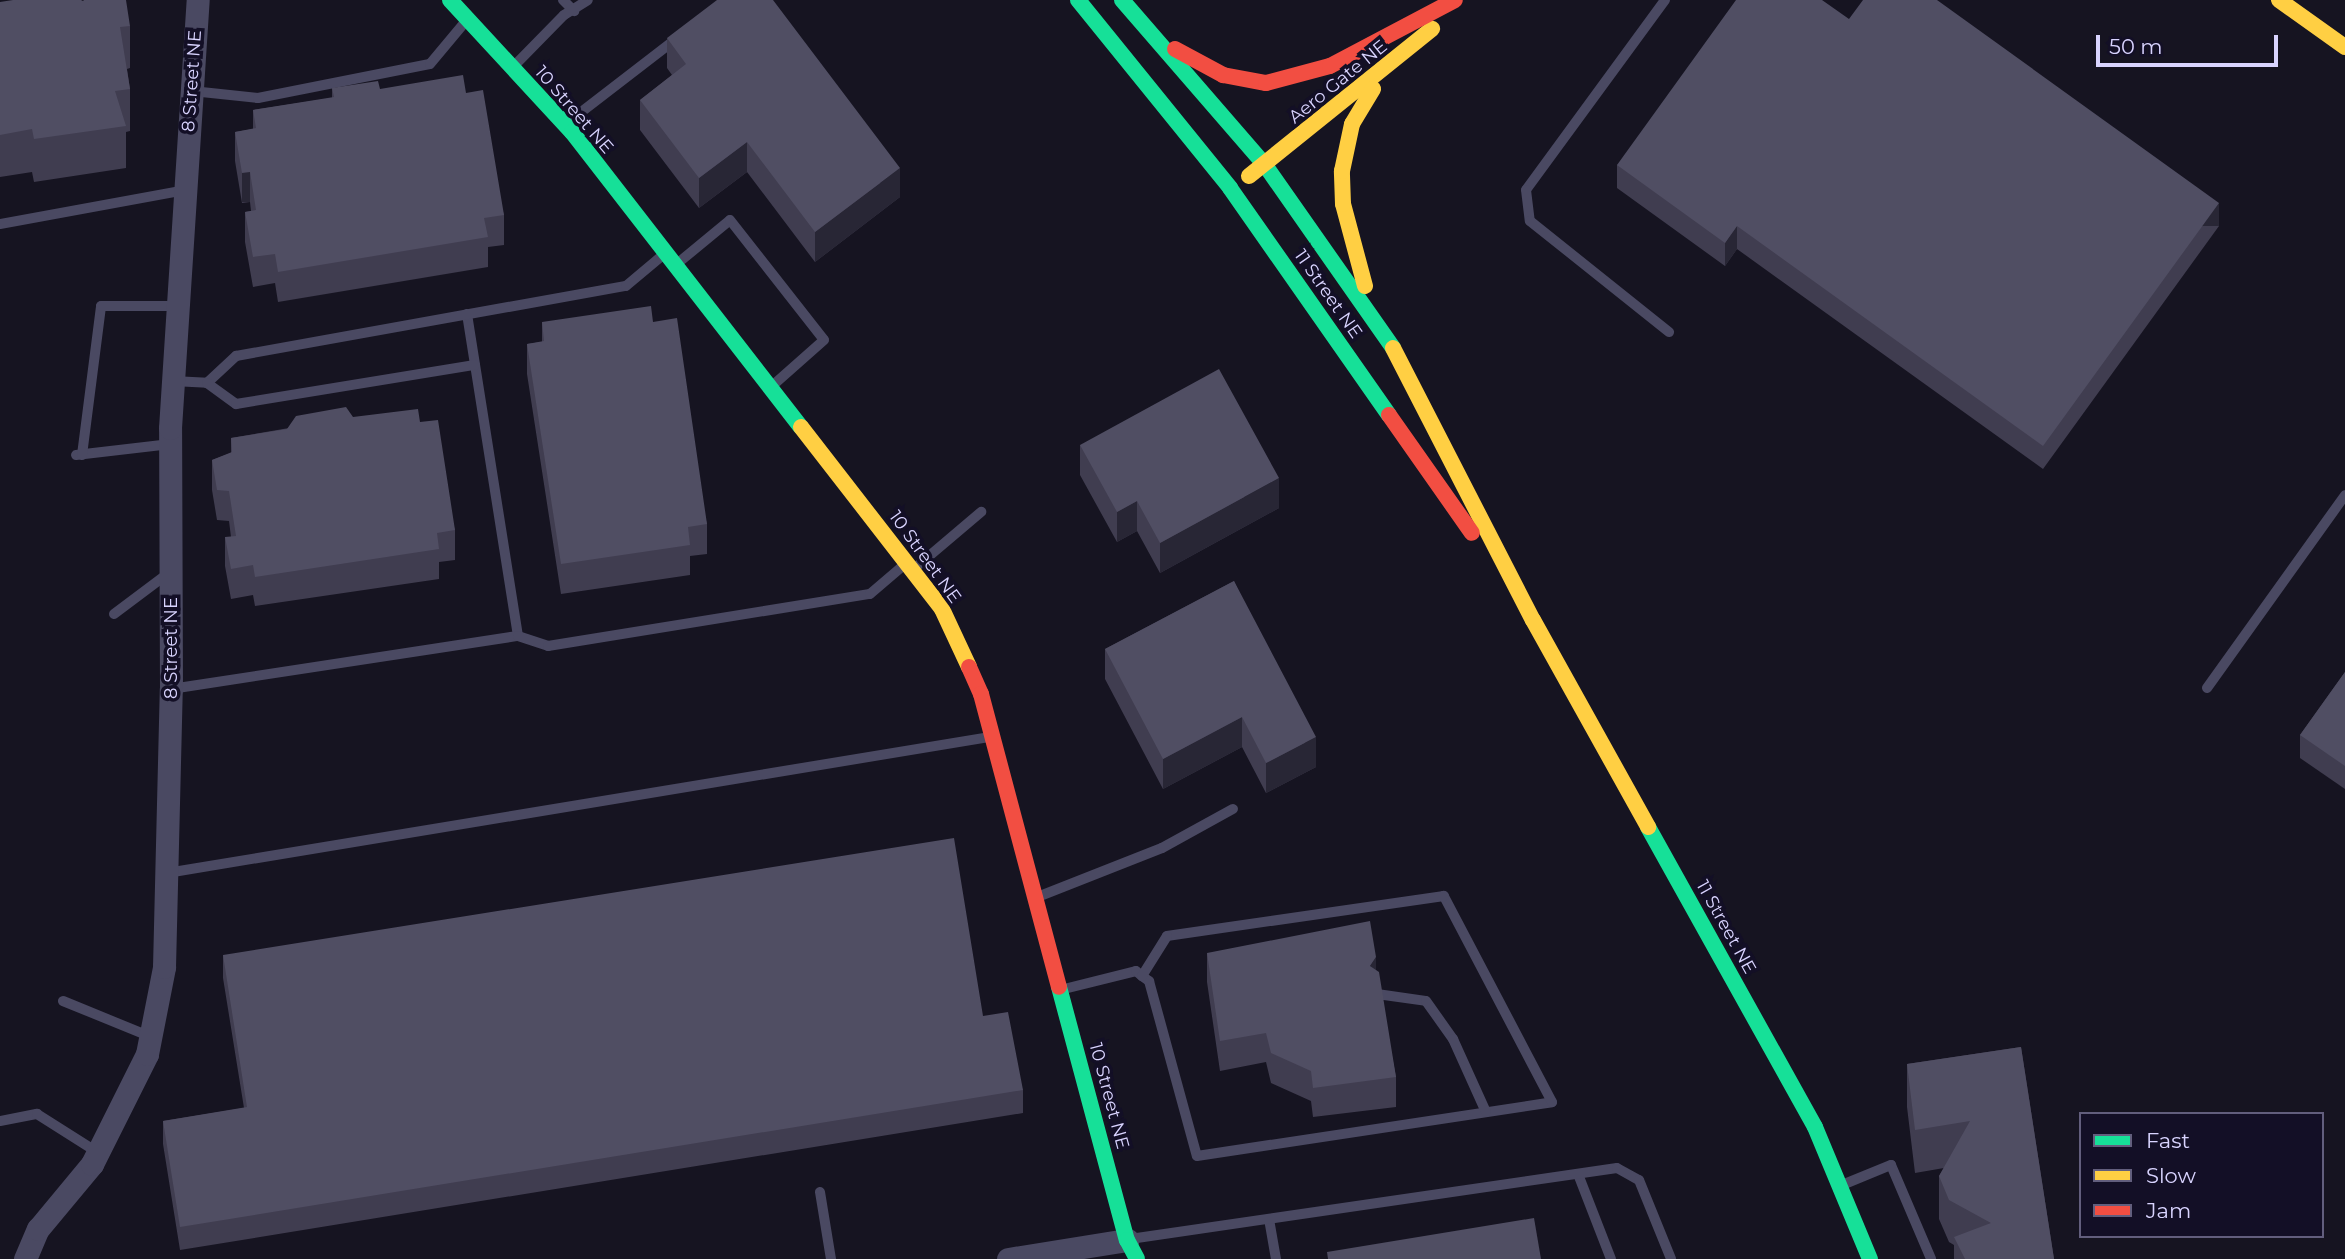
<!DOCTYPE html>
<html>
<head>
<meta charset="utf-8">
<style>
	body { margin:0 }
	#map { position:relative; width:2345px; height:1259px; overflow:hidden; background:#161421; font-family:Montserrat,sans-serif }
	div>[style] { position:absolute }
	.lane>* { height:10px; margin:-5px; padding:0 5px; transform-origin:5px; border-radius:5px; background:#4a4962 }
	.street>* { height:23px; margin:-11.5px; padding:0 11.5px; transform-origin:11.5px; border-radius:11.5px; background:#4a4962 }
	.fast>* { height:16px; margin:-8px; padding:0 8px; transform-origin:8px; border-radius:8px; background:#16e098 }
	.slow>* { height:16px; margin:-8px; padding:0 8px; transform-origin:8px; border-radius:8px; background:#ffcf43 }
	.jam>* { height:16px; margin:-8px; padding:0 8px; transform-origin:8px; border-radius:8px; background:#f24e42 }
	.wall>* { inset:0; background:#403d50 }
	.shaded-wall>* { inset:0; background:#282635; transform-origin:0 0 }
	.building>* { inset:0; background:#504e63 }
	span { translate:-50% -50%; white-space:nowrap; text-align:center; line-height:1.15; -webkit-text-stroke:7px #130f26; paint-order:stroke }
	.street-label { font-size:18px; color:#d9d4ff }
	.legend { position:absolute; left:2079px; top:1112px; width:245px; height:126px; box-sizing:border-box; background:#130f26; border:2px solid #625e7d; margin:0; padding:9px 12px; list-style:none; font-size:21px; color:#d9d4ff }
	.legend li { display:flex; align-items:center; gap:14px; height:35px }
	.legend b { width:35px; border:2px solid #625e7d }
	.scale { position:absolute; left:2096px; top:35px; width:182px; height:32px; box-sizing:border-box; border:4px solid #d9d4ff; border-top:0; padding-left:9px; font-size:21px; line-height:24px; white-space:nowrap; color:#d9d4ff; -webkit-text-stroke:5px #130f26; paint-order:stroke }
</style>
</head>
<body>
<div id="map">
	<div class="lane">
		<i style="left:563px;top:0;width:16px;rotate:45deg"></i>
		<i style="left:1665px;top:0;width:235px;rotate:126.2deg"></i>
		<i style="left:1526px;top:190px;width:31px;rotate:83deg"></i>
		<i style="left:1530px;top:221px;width:178px;rotate:38.6deg"></i>
		<i style="left:514px;top:66px;width:71px;rotate:-45.6deg"></i>
		<i style="left:564px;top:15px;width:28px;rotate:-32deg"></i>
		<i style="left:192px;top:91px;width:66px;rotate:6.1deg"></i>
		<i style="left:258px;top:98px;width:175px;rotate:-11.2deg"></i>
		<i style="left:430px;top:64px;width:56px;rotate:-50.1deg"></i>
		<i style="left:567px;top:123px;width:138px;rotate:-37.6deg"></i>
		<i style="left:0;top:224px;width:188px;rotate:-10.4deg"></i>
		<i style="left:678px;top:263px;width:67px;rotate:-39.6deg"></i>
		<i style="left:730px;top:220px;width:152px;rotate:51.9deg"></i>
		<i style="left:824px;top:340px;width:69px;rotate:138.5deg"></i>
		<i style="left:467px;top:314px;width:326px;rotate:81deg"></i>
		<i style="left:173px;top:381px;width:34px;rotate:3deg"></i>
		<i style="left:207px;top:383px;width:40px;rotate:-43deg"></i>
		<i style="left:236px;top:356px;width:396px;rotate:-10.2deg"></i>
		<i style="left:626px;top:286px;width:48px;rotate:-40deg"></i>
		<i style="left:207px;top:383px;width:36px;rotate:36deg"></i>
		<i style="left:236px;top:404px;width:242px;rotate:-9.3deg"></i>
		<i style="left:76px;top:455px;width:95px;rotate:-6.7deg"></i>
		<i style="left:82px;top:455px;width:150px;rotate:-82.7deg"></i>
		<i style="left:101px;top:306px;width:77px"></i>
		<i style="left:915px;top:568px;width:87px;rotate:-40.3deg"></i>
		<i style="left:114px;top:614px;width:70px;rotate:-36.9deg"></i>
		<i style="left:2207px;top:688px;width:237px;rotate:-54.4deg"></i>
		<i style="left:171px;top:689px;width:351px;rotate:-8.7deg"></i>
		<i style="left:518px;top:636px;width:32px;rotate:18deg"></i>
		<i style="left:548px;top:646px;width:326px;rotate:-9.2deg"></i>
		<i style="left:870px;top:594px;width:45px;rotate:-40.5deg"></i>
		<i style="left:167px;top:873px;width:833px;rotate:-9.39deg"></i>
		<i style="left:1040px;top:896px;width:131px;rotate:-21.5deg"></i>
		<i style="left:1162px;top:848px;width:81px;rotate:-28.8deg"></i>
		<i style="left:1064px;top:989px;width:74px;rotate:-14deg"></i>
		<i style="left:1136px;top:971px;width:8px;rotate:40deg"></i>
		<i style="left:1142px;top:976px;width:9px;rotate:36deg"></i>
		<i style="left:1149px;top:981px;width:181px;rotate:74.7deg"></i>
		<i style="left:1197px;top:1156px;width:359px;rotate:-8.6deg"></i>
		<i style="left:1552px;top:1102px;width:233px;rotate:-117.7deg"></i>
		<i style="left:1444px;top:896px;width:280px;rotate:171.8deg"></i>
		<i style="left:1167px;top:936px;width:47px;rotate:122deg"></i>
		<i style="left:1377px;top:994px;width:49px;rotate:8.1deg"></i>
		<i style="left:1426px;top:1001px;width:47px;rotate:54.6deg"></i>
		<i style="left:1453px;top:1039px;width:80px;rotate:65.7deg"></i>
		<i style="left:63px;top:1001px;width:95px;rotate:22.2deg"></i>
		<i style="left:0;top:1121px;width:38px;rotate:-11deg"></i>
		<i style="left:37px;top:1114px;width:71px;rotate:32.3deg"></i>
		<i style="left:1578px;top:1174px;width:91px;rotate:68.8deg"></i>
		<i style="left:1842px;top:1185px;width:53px;rotate:-22.2deg"></i>
		<i style="left:1891px;top:1165px;width:102px;rotate:66.9deg"></i>
		<i style="left:820px;top:1192px;width:68px;rotate:80.7deg"></i>
		<i style="left:1269px;top:1219px;width:41px;rotate:80.1deg"></i>
		<i style="left:1130px;top:1239px;width:492px;rotate:-8.3deg"></i>
		<i style="left:1617px;top:1168px;width:25px;rotate:29deg"></i>
		<i style="left:1639px;top:1180px;width:85px;rotate:67.9deg"></i>
	</div>
	<div class="street">
		<i style="left:25px;top:1259px;width:33px;rotate:-67deg"></i>
		<i style="left:38px;top:1229px;width:85px;rotate:-50.3deg"></i>
		<i style="left:92px;top:1164px;width:123px;rotate:-63.4deg"></i>
		<i style="left:147px;top:1054px;width:89px;rotate:-78.9deg"></i>
		<i style="left:164px;top:967px;width:278px;rotate:-88.6deg"></i>
		<i style="left:171px;top:689px;width:261px;rotate:-90.2deg"></i>
		<i style="left:170px;top:428px;width:429px;rotate:-86.3deg"></i>
		<i style="left:1008px;top:1259px;width:121px;rotate:-9.1deg"></i>
	</div>
	<div class="fast">
		<i style="left:450px;top:0;width:180px;rotate:47.3deg"></i>
		<i style="left:572px;top:132px;width:373px;rotate:52.2deg"></i>
		<i style="left:1078px;top:0;width:242px;rotate:51deg"></i>
		<i style="left:1230px;top:188px;width:277px;rotate:55deg"></i>
		<i style="left:1122px;top:0;width:218px;rotate:49.1deg"></i>
		<i style="left:1265px;top:165px;width:223px;rotate:55deg"></i>
		<i style="left:1648px;top:827px;width:343px;rotate:60.9deg"></i>
		<i style="left:1815px;top:1127px;width:143px;rotate:67.4deg"></i>
		<i style="left:1059px;top:987px;width:262px;rotate:75deg"></i>
		<i style="left:1127px;top:1240px;width:21px;rotate:62deg"></i>
	</div>
	<div class="slow">
		<i style="left:2279px;top:0;width:81px;rotate:35.5deg"></i>
		<i style="left:1249px;top:176px;width:235px;rotate:-38.8deg"></i>
		<i style="left:1365px;top:286px;width:85px;rotate:-105deg"></i>
		<i style="left:1343px;top:204px;width:33px;rotate:-92deg"></i>
		<i style="left:1342px;top:171px;width:48px;rotate:-78deg"></i>
		<i style="left:1352px;top:124px;width:41px;rotate:-59deg"></i>
		<i style="left:1393px;top:348px;width:306px;rotate:62.8deg"></i>
		<i style="left:1533px;top:620px;width:237px;rotate:60.9deg"></i>
		<i style="left:801px;top:427px;width:230px;rotate:52.2deg"></i>
		<i style="left:942px;top:609px;width:64px;rotate:65deg"></i>
	</div>
	<div class="jam">
		<i style="left:1175px;top:49px;width:55px;rotate:28.4deg"></i>
		<i style="left:1223px;top:75px;width:44px;rotate:10.5deg"></i>
		<i style="left:1266px;top:83px;width:66px;rotate:-14.9deg"></i>
		<i style="left:1330px;top:66px;width:141px;rotate:-27.8deg"></i>
		<i style="left:1389px;top:415px;width:144px;rotate:54.9deg"></i>
		<i style="left:969px;top:667px;width:30px;rotate:66deg"></i>
		<i style="left:981px;top:694px;width:303px;rotate:75.1deg"></i>
	</div>
	<div class="wall">
		<i style="clip-path:polygon(0 2px,130px 26px,130px 68px,127px 69px,130px 89px,130px 131px,126px 132px,126px 168px,34px 182px,32px 172px,0 177px)"></i>
		<i style="clip-path:polygon(1849px 19px,2219px 226px,2043px 469px,1737px 249px,1725px 266px,1617px 188px,1617px 165px)"></i>
		<i style="clip-path:polygon(667px 38px,900px 197px,815px 262px,747px 172px,699px 208px,640px 130px,640px 100px,672px 75px,667px 68px)"></i>
		<i style="clip-path:polygon(332px 88px,380px 89px,466px 93px,504px 215px,504px 245px,488px 247px,488px 267px,278px 302px,275px 283px,253px 287px,245px 242px,245px 212px,251px 211px,250px 202px,242px 203px,235px 161px,235px 132px,253px 129px,253px 110px,332px 98px)"></i>
		<i style="clip-path:polygon(542px 322px,653px 322px,707px 524px,707px 554px,690px 556px,690px 575px,561px 594px,527px 374px,527px 344px,542px 342px)"></i>
		<i style="clip-path:polygon(353px 417px,420px 422px,455px 530px,455px 560px,439px 562px,439px 579px,255px 606px,253px 595px,231px 599px,225px 566px,225px 537px,231px 537px,229px 521px,217px 520px,212px 490px,212px 460px,231px 453px,231px 438px)"></i>
		<i style="clip-path:polygon(1080px 445px,1279px 508px,1160px 573px,1137px 531px,1117px 542px,1080px 475px)"></i>
		<i style="clip-path:polygon(1234px 581px,1316px 767px,1266px 793px,1242px 747px,1163px 789px,1105px 679px,1105px 649px)"></i>
		<i style="clip-path:polygon(2345px 672px,2345px 789px,2300px 758px,2300px 735px)"></i>
		<i style="clip-path:polygon(1207px 953px,1376px 971px,1396px 1077px,1396px 1107px,1313px 1117px,1311px 1101px,1271px 1083px,1266px 1062px,1220px 1071px,1207px 982px)"></i>
		<i style="clip-path:polygon(223px 955px,983px 1016px,1023px 1090px,1023px 1113px,180px 1250px,163px 1144px,163px 1121px,244px 1108px,223px 978px)"></i>
		<i style="clip-path:polygon(2021px 1047px,2054px 1259px,1954px 1259px,1954px 1245px,1949px 1242px,1939px 1219px,1939px 1176px,1944px 1168px,1915px 1173px,1907px 1107px,1907px 1064px)"></i>
	</div>
	<div class="shaded-wall">
		<i style="clip-path:polygon(747px 142px,747px 172px,699px 208px,699px 178px)"></i>
		<i style="clip-path:polygon(900px 168px,900px 197px,815px 262px,815px 232px)"></i>
		<i style="left:250px;top:172px;width:30px;height:8px;rotate:90deg"></i>
		<i style="left:2219px;top:203px;width:23px;height:300px;rotate:90deg"></i>
		<i style="clip-path:polygon(1737px 226px,1737px 249px,1725px 266px,1725px 243px)"></i>
		<i style="clip-path:polygon(1279px 478px,1279px 508px,1160px 573px,1160px 543px)"></i>
		<i style="clip-path:polygon(1137px 501px,1137px 531px,1117px 542px,1117px 512px)"></i>
		<i style="clip-path:polygon(1242px 717px,1242px 747px,1163px 789px,1163px 759px)"></i>
		<i style="clip-path:polygon(1316px 737px,1316px 767px,1266px 793px,1266px 763px)"></i>
		<i style="clip-path:polygon(1376px 957px,1376px 986px,1370px 966px)"></i>
	</div>
	<div class="building">
		<i style="clip-path:polygon(13px 0,81px 0,83px 1px,84px 0,126px 0,130px 26px,120px 27px,130px 89px,115px 91px,126px 126px,34px 139px,32px 129px,0 135px,0 2px)"></i>
		<i style="clip-path:polygon(717px 0,773px 0,900px 168px,815px 232px,747px 142px,699px 178px,640px 100px,686px 64px,667px 38px)"></i>
		<i style="clip-path:polygon(1736px 0,1822px 0,1849px 19px,1863px 0,1937px 0,2219px 203px,2043px 446px,1737px 226px,1725px 243px,1617px 165px)"></i>
		<i style="clip-path:polygon(463px 75px,466px 93px,483px 90px,504px 215px,484px 218px,488px 237px,278px 272px,275px 254px,253px 257px,245px 212px,256px 210px,250px 172px,242px 173px,235px 132px,256px 128px,253px 110px,334px 97px,332px 88px,378px 81px,380px 89px)"></i>
		<i style="clip-path:polygon(651px 306px,653px 322px,677px 318px,707px 524px,688px 527px,690px 545px,561px 564px,527px 344px,544px 341px,542px 322px)"></i>
		<i style="clip-path:polygon(1219px 369px,1279px 478px,1160px 543px,1137px 501px,1117px 512px,1080px 445px)"></i>
		<i style="clip-path:polygon(346px 407px,353px 417px,418px 409px,420px 422px,438px 420px,455px 530px,437px 533px,439px 549px,255px 577px,253px 565px,231px 569px,225px 537px,236px 536px,229px 491px,217px 490px,212px 460px,232px 452px,231px 438px,287px 429px,296px 416px)"></i>
		<i style="clip-path:polygon(1234px 581px,1316px 737px,1266px 763px,1242px 717px,1163px 759px,1105px 649px)"></i>
		<i style="clip-path:polygon(2345px 672px,2345px 766px,2300px 735px)"></i>
		<i style="clip-path:polygon(954px 838px,983px 1016px,1008px 1012px,1023px 1090px,180px 1227px,163px 1121px,247px 1107px,223px 955px)"></i>
		<i style="clip-path:polygon(1370px 921px,1376px 957px,1370px 966px,1379px 972px,1396px 1077px,1313px 1088px,1311px 1071px,1271px 1053px,1266px 1033px,1220px 1041px,1207px 953px)"></i>
		<i style="clip-path:polygon(2021px 1047px,2054px 1259px,1965px 1259px,1954px 1237px,1991px 1223px,1949px 1200px,1939px 1176px,1970px 1121px,1915px 1130px,1907px 1064px)"></i>
		<i style="clip-path:polygon(1534px 1218px,1541px 1259px,1328px 1259px,1327px 1252px)"></i>
	</div>
	<div class="street-label">
		<span style="left:192px;top:81px;rotate:-86deg">8 Street NE</span>
		<span style="left:1338px;top:82px;rotate:-39deg">Aero Gate NE</span>
		<span style="left:574px;top:110px;rotate:49deg">10 Street NE</span>
		<span style="left:1328px;top:294px;rotate:55deg">11 Street NE</span>
		<span style="left:925px;top:557px;rotate:54deg">10 Street NE</span>
		<span style="left:171px;top:648px;rotate:-90deg">8 Street NE</span>
		<span style="left:1726px;top:927px;rotate:61deg">11 Street NE</span>
		<span style="left:1109px;top:1096px;rotate:75deg">10 Street NE</span>
	</div>
	<ul class="legend">
	<li><b style="height:9px;background:#16e098"></b>Fast</li>
	<li><b style="height:9px;background:#ffcf43"></b>Slow</li>
	<li><b style="height:9px;background:#f24e42"></b>Jam</li>
	</ul>
	<div class="scale">50 m</div>
</div>
</body>
</html>
